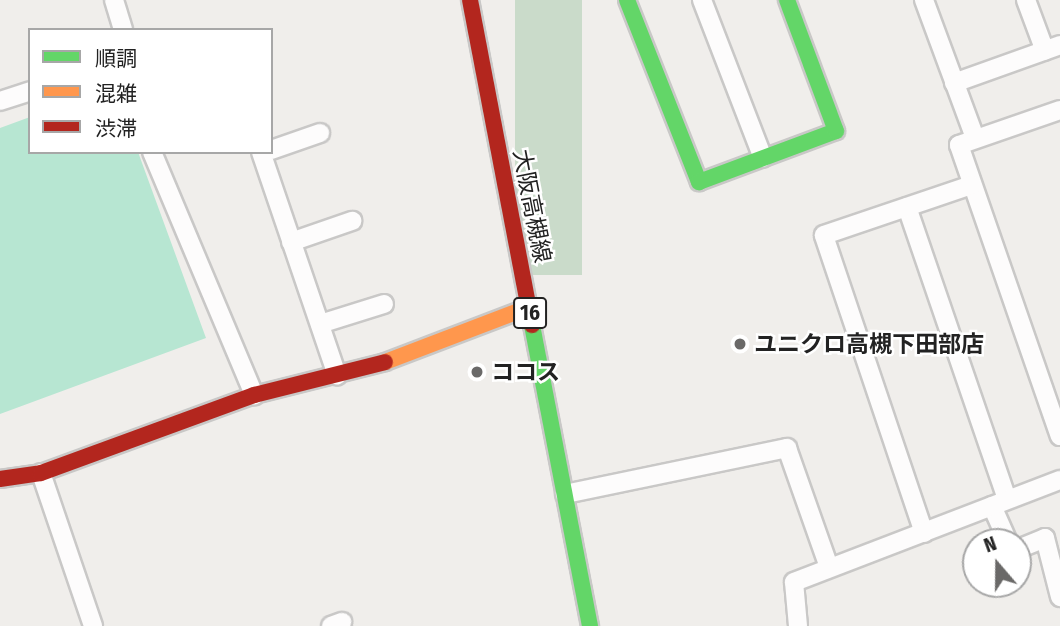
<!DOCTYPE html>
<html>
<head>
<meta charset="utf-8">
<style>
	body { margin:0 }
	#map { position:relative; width:1060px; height:626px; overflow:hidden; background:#f0eeeb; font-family:"Fira Sans Condensed","Noto Sans JP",sans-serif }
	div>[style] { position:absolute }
	.cemetery>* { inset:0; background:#cadbca; transform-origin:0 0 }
	.pitch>* { inset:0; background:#b7e6d2 }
	.roads { filter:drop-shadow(2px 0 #c9c8c7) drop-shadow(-2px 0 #c9c8c7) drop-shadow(0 2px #c9c8c7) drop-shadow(0 -2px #c9c8c7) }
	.street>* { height:18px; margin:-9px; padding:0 9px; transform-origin:9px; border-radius:9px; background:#fdfcfc }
	.fast>* { height:16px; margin:-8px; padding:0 8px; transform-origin:8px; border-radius:8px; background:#63d668 }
	.slow>* { height:16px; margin:-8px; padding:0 8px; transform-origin:8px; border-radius:8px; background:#ff974d }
	.jam>* { height:16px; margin:-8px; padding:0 8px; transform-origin:8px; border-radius:8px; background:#b3261e }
	.dots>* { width:19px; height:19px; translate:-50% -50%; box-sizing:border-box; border:4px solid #fff; border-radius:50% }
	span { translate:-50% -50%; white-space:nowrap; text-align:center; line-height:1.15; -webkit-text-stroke:5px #fff; paint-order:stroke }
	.shield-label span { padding:2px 5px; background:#fff; border:2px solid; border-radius:5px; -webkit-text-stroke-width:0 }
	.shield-label { font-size:21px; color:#222; font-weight:700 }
	.street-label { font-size:23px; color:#222 }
	.poi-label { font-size:23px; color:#222; font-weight:700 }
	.left { translate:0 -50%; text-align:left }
	.legend { position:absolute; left:28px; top:28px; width:245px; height:126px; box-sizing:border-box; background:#fff; border:2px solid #a7a7a7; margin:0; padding:9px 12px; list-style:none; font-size:21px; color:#222 }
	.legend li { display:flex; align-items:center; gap:14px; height:35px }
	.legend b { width:35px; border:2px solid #a7a7a7 }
	.north { position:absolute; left:962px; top:528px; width:70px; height:70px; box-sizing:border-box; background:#fff; border:2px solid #a7a7a7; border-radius:50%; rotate:340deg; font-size:19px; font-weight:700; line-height:28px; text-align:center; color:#222 }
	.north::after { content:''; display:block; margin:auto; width:24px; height:32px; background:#6a6968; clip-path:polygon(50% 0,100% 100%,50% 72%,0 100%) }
</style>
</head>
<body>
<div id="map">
	<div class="cemetery">
		<i style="left:515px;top:0;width:67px;height:275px"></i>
	</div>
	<div class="pitch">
		<i style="clip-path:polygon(30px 117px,30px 152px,138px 152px,206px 338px,0 414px,0 128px)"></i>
	</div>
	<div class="roads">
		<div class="street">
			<i style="left:114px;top:0;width:31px;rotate:73deg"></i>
			<i style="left:702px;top:0;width:169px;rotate:68.9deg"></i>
			<i style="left:924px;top:0;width:147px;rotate:69.7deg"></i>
			<i style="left:1026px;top:0;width:54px;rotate:69.6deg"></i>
			<i style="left:954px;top:83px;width:113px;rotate:-19.7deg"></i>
			<i style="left:0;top:101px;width:32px;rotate:-18deg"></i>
			<i style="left:1060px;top:110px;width:107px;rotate:160.9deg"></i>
			<i style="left:959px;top:145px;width:308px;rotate:70.9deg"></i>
			<i style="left:271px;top:150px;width:52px;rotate:-19.1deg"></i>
			<i style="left:152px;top:152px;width:264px;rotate:67.2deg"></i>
			<i style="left:261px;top:152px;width:236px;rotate:71.2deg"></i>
			<i style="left:907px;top:207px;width:309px;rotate:71.1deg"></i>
			<i style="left:291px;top:242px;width:65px;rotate:-19deg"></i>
			<i style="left:320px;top:324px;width:67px;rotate:-17.4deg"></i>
			<i style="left:41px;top:473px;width:162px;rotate:71.2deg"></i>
			<i style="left:565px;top:494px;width:227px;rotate:-11.7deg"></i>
			<i style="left:787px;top:448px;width:126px;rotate:70.6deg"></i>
			<i style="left:992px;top:506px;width:39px;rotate:66deg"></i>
			<i style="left:924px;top:533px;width:314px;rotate:-108.6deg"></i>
			<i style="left:824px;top:235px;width:156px;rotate:-18.7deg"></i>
			<i style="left:1018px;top:549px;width:29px;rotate:-22deg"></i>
			<i style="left:1045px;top:538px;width:61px;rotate:75.7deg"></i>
			<i style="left:331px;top:626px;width:12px;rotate:-20deg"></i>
			<i style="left:798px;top:626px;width:44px;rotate:-95.2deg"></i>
			<i style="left:794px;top:582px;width:285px;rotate:-21deg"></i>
		</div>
		<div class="fast">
			<i style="left:627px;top:0;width:196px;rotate:68.4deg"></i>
			<i style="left:699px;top:182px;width:146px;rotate:-20.4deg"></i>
			<i style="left:836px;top:131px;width:140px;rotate:-110.5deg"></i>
			<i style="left:532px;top:325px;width:307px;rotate:79.1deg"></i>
		</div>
		<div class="slow">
			<i style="left:385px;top:362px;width:154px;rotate:-20.9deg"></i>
		</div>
		<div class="jam">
			<i style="left:470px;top:0;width:331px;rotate:79.2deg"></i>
			<i style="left:0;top:479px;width:41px;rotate:-8.3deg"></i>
			<i style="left:41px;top:473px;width:227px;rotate:-20.1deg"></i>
			<i style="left:254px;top:395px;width:135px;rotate:-14.1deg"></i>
		</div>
	</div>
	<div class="dots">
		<i style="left:740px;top:344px;background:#6a6968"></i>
		<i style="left:477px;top:372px;background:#6a6968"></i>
	</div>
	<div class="shield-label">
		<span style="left:530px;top:313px">16</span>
	</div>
	<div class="street-label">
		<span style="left:532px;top:206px;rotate:79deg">大阪高槻線</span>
	</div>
	<div class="poi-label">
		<span class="left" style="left:754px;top:344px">ユニクロ高槻下田部店</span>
		<span class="left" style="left:491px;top:372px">ココス</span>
	</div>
	<ul class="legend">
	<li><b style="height:9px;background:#63d668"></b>順調</li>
	<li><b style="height:9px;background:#ff974d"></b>混雑</li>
	<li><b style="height:9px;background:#b3261e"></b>渋滞</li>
	</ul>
	<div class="north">N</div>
</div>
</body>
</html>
